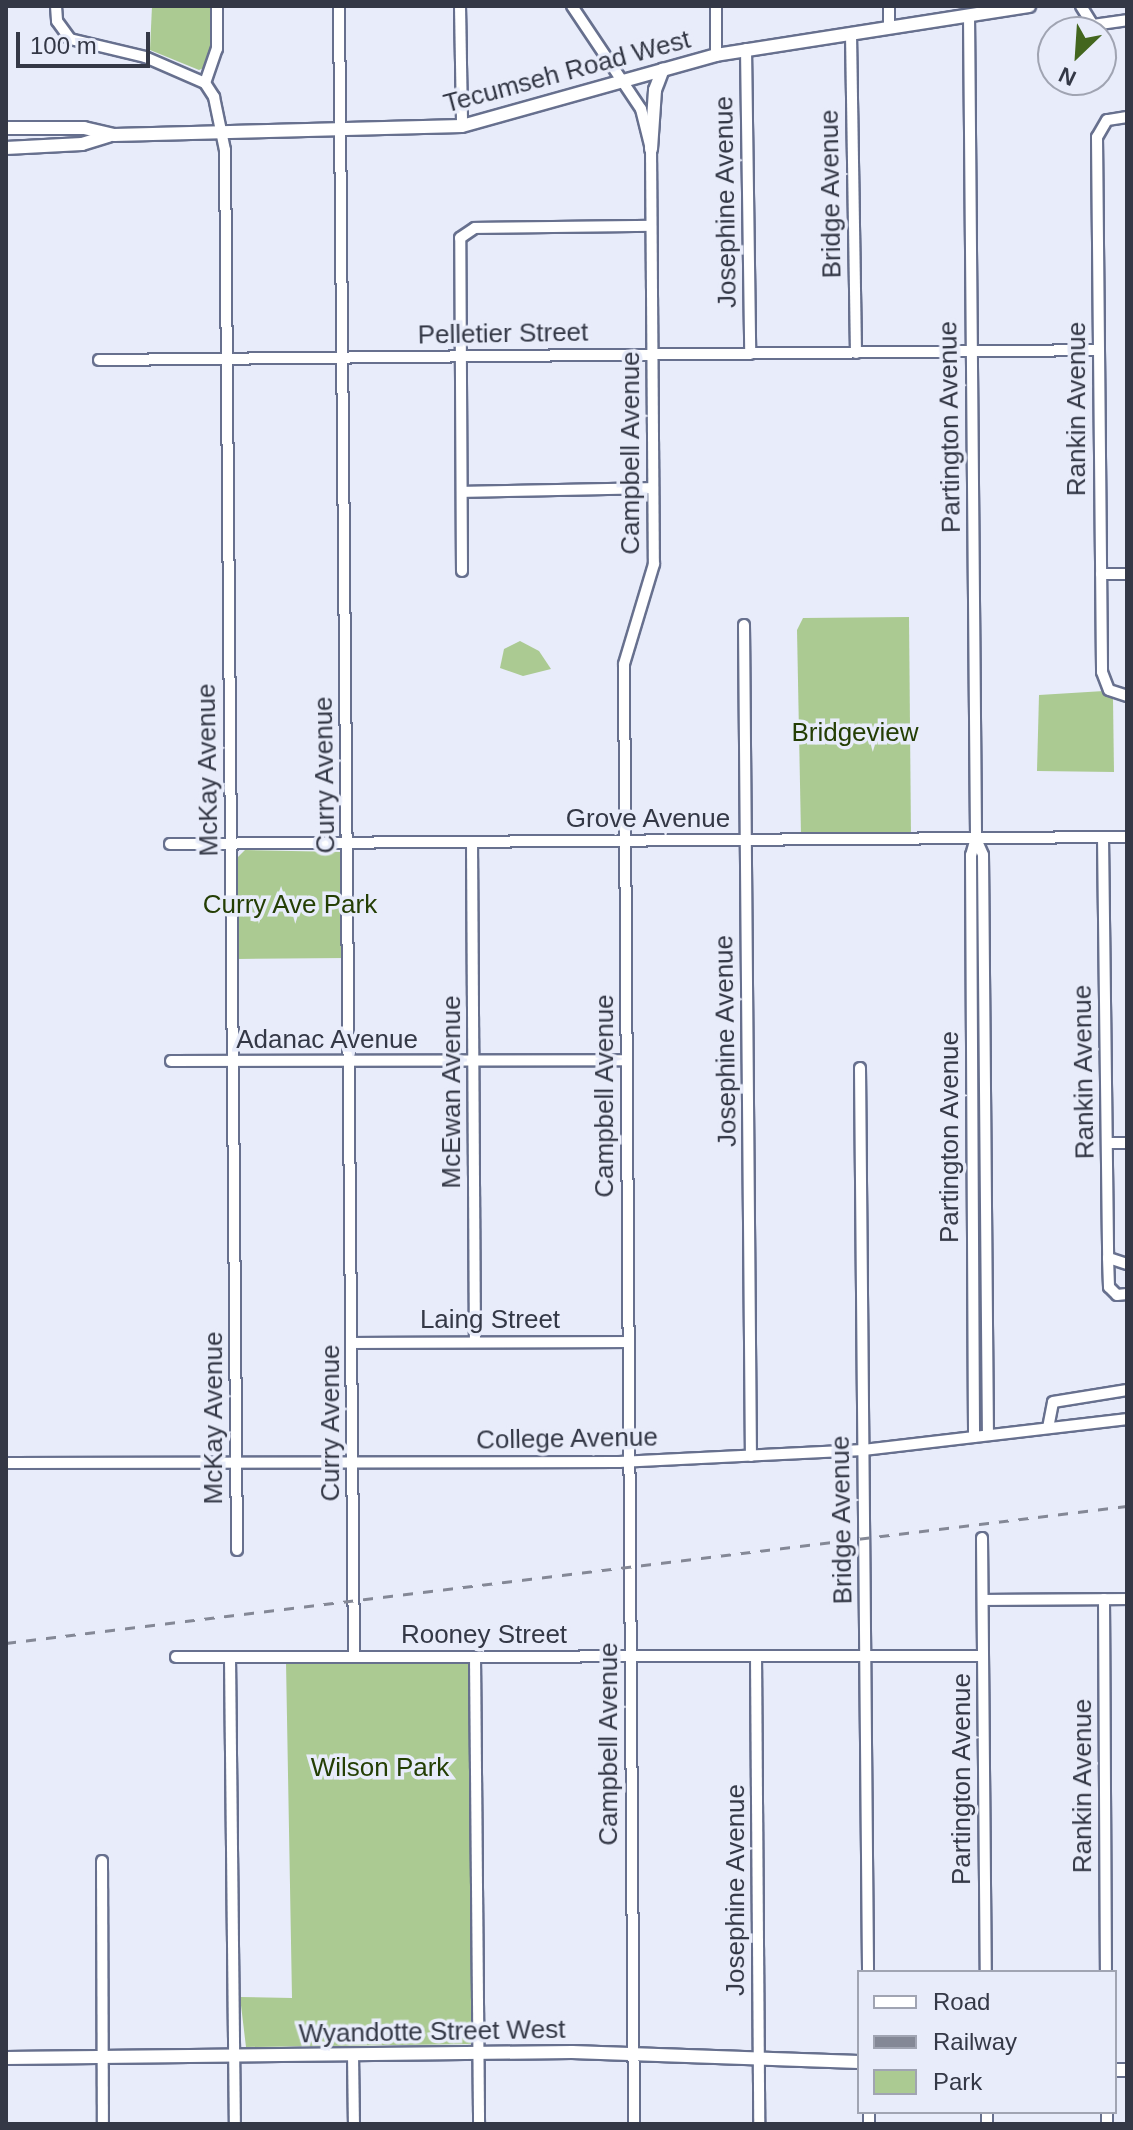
<!DOCTYPE html>
<html>
<head>
<meta charset="utf-8">
<style>
	body { margin:0 }
	#map { position:relative; width:1133px; height:2130px; overflow:hidden; background:#e8ecfa; font-family:Arial,sans-serif }
	div>[style] { position:absolute }
	.green>* { inset:0; background:#abca92 }
	.roads { filter:drop-shadow(2px 0 #67708e) drop-shadow(-2px 0 #67708e) drop-shadow(0 2px #67708e) drop-shadow(0 -2px #67708e) }
	.minor>* { height:10px; margin:-5px; padding:0 5px; transform-origin:5px; border-radius:5px; background:#fff }
	.major>* { height:12px; margin:-6px; padding:0 6px; transform-origin:6px; border-radius:6px; background:#fff }
	.rail>* { height:3px; margin-top:-1.5px; transform-origin:0; background:repeating-linear-gradient(90deg,#848896 0 10px,transparent 0 20px) }
	span { translate:-50% -50%; white-space:nowrap; text-align:center; line-height:1.15; -webkit-text-stroke:7px #e8ecfa; paint-order:stroke }
	.street-label { font-size:26px; color:#343846 }
	.park-label { font-size:26px; color:#243e04 }
	.frame { position:absolute; inset:0; border:8px solid #343846; pointer-events:none }
	.legend { position:absolute; left:857px; top:1970px; width:260px; height:144px; box-sizing:border-box; background:#e8ecfa; border:2px solid #a0a4b2; margin:0; padding:10px 14px; list-style:none; font-size:24px; color:#343846 }
	.legend li { display:flex; align-items:center; gap:16px; height:40px }
	.legend b { width:40px; border:2px solid #a0a4b2 }
	.north { position:absolute; left:1037px; top:16px; width:80px; height:80px; box-sizing:border-box; background:#e8ecfa; border:2px solid #a0a4b2; border-radius:50%; rotate:205deg; font-size:22px; font-weight:700; line-height:32px; text-align:center; color:#343846 }
	.north::after { content:''; display:block; margin:auto; width:28px; height:36px; background:#43661e; clip-path:polygon(50% 0,100% 100%,50% 72%,0 100%) }
	.scale { position:absolute; left:16px; top:32px; width:134px; height:36px; box-sizing:border-box; border:4px solid #343846; border-top:0; padding-left:10px; font-size:24px; line-height:28px; white-space:nowrap; color:#343846; -webkit-text-stroke:6px #e8ecfa; paint-order:stroke }
</style>
</head>
<body>
<div id="map">
	<div class="green">
		<i style="clip-path:polygon(152px 6px,213px 6px,214px 45px,206px 67px,199px 70px,150px 50px)"></i>
		<i style="clip-path:polygon(909px 617px,911px 836px,801px 835px,797px 630px,803px 618px)"></i>
		<i style="clip-path:polygon(520px 641px,539px 651px,551px 669px,523px 676px,500px 668px,504px 649px)"></i>
		<i style="clip-path:polygon(1104px 691px,1113px 699px,1114px 772px,1037px 771px,1039px 695px)"></i>
		<i style="clip-path:polygon(245px 850px,341px 852px,345px 958px,237px 959px,236px 859px)"></i>
		<i style="clip-path:polygon(470px 1661px,474px 2044px,246px 2047px,240px 1997px,292px 1998px,286px 1662px)"></i>
	</div>
	<div class="roads">
		<div class="minor">
			<i style="left:56px;top:6px;width:15px;rotate:86deg"></i>
			<i style="left:57px;top:21px;width:22px;rotate:54deg"></i>
			<i style="left:70px;top:39px;width:77px;rotate:13.5deg"></i>
			<i style="left:145px;top:57px;width:65px;rotate:23.4deg"></i>
			<i style="left:205px;top:83px;width:17px;rotate:57deg"></i>
			<i style="left:214px;top:97px;width:54px;rotate:78.3deg"></i>
			<i style="left:225px;top:150px;width:1400px;rotate:89.51deg"></i>
			<i style="left:339px;top:6px;width:1651px;rotate:89.48deg"></i>
			<i style="left:460px;top:6px;width:120px;rotate:89deg"></i>
			<i style="left:572px;top:6px;width:124px;rotate:56.2deg"></i>
			<i style="left:641px;top:109px;width:41px;rotate:76deg"></i>
			<i style="left:651px;top:149px;width:415px;rotate:89.6deg"></i>
			<i style="left:654px;top:564px;width:104px;rotate:106.7deg"></i>
			<i style="left:624px;top:664px;width:1460px;rotate:89.61deg"></i>
			<i style="left:716px;top:6px;width:49px;rotate:90deg"></i>
			<i style="left:889px;top:6px;width:21px;rotate:90deg"></i>
			<i style="left:1081px;top:6px;width:22px;rotate:58deg"></i>
			<i style="left:1093px;top:25px;width:34px;rotate:-8deg"></i>
			<i style="left:969px;top:15px;width:823px;rotate:89.51deg"></i>
			<i style="left:976px;top:838px;width:18px;rotate:106deg"></i>
			<i style="left:971px;top:855px;width:582px;rotate:89.7deg"></i>
			<i style="left:851px;top:34px;width:319px;rotate:89.1deg"></i>
			<i style="left:746px;top:49px;width:305px;rotate:89.2deg"></i>
			<i style="left:205px;top:83px;width:36px;rotate:-71deg"></i>
			<i style="left:217px;top:49px;width:43px;rotate:-90deg"></i>
			<i style="left:1127px;top:117px;width:20px;rotate:171deg"></i>
			<i style="left:1107px;top:120px;width:20px;rotate:120deg"></i>
			<i style="left:1097px;top:137px;width:535px;rotate:89.46deg"></i>
			<i style="left:1102px;top:672px;width:19px;rotate:69deg"></i>
			<i style="left:1109px;top:690px;width:19px;rotate:18deg"></i>
			<i style="left:99px;top:360px;width:1000px;rotate:-0.57deg"></i>
			<i style="left:462px;top:492px;width:191px;rotate:-1.2deg"></i>
			<i style="left:462px;top:571px;width:333px;rotate:-90.3deg"></i>
			<i style="left:460px;top:238px;width:18px;rotate:-34deg"></i>
			<i style="left:475px;top:228px;width:176px;rotate:-0.7deg"></i>
			<i style="left:1101px;top:574px;width:26px"></i>
			<i style="left:744px;top:625px;width:831px;rotate:89.52deg"></i>
			<i style="left:1103px;top:837px;width:421px;rotate:89.3deg"></i>
			<i style="left:976px;top:839px;width:17px;rotate:66deg"></i>
			<i style="left:983px;top:855px;width:580px;rotate:89.51deg"></i>
			<i style="left:472px;top:842px;width:500px;rotate:89.66deg"></i>
			<i style="left:170px;top:844px;width:957px;rotate:-0.42deg"></i>
			<i style="left:171px;top:1061px;width:456px;rotate:-0.1deg"></i>
			<i style="left:860px;top:1068px;width:904px;rotate:89.49deg"></i>
			<i style="left:1107px;top:1143px;width:20px"></i>
			<i style="left:1127px;top:1264px;width:20px;rotate:-162deg"></i>
			<i style="left:1108px;top:1258px;width:29px;rotate:88deg"></i>
			<i style="left:1109px;top:1287px;width:11px;rotate:45deg"></i>
			<i style="left:1117px;top:1295px;width:10px;rotate:-6deg"></i>
			<i style="left:352px;top:1343px;width:277px;rotate:-0.2deg"></i>
			<i style="left:1048px;top:1428px;width:26px;rotate:-79deg"></i>
			<i style="left:1053px;top:1402px;width:75px;rotate:-9.2deg"></i>
			<i style="left:6px;top:1463px;width:613px;rotate:-0.09deg"></i>
			<i style="left:619px;top:1462px;width:245px;rotate:-2.8deg"></i>
			<i style="left:864px;top:1450px;width:265px;rotate:-6.7deg"></i>
			<i style="left:982px;top:1538px;width:434px;rotate:89.5deg"></i>
			<i style="left:1104px;top:1599px;width:373px;rotate:89.7deg"></i>
			<i style="left:983px;top:1600px;width:144px;rotate:-0.4deg"></i>
			<i style="left:756px;top:1656px;width:468px;rotate:89.6deg"></i>
			<i style="left:176px;top:1657px;width:807px;rotate:-0.07deg"></i>
			<i style="left:230px;top:1657px;width:467px;rotate:89.4deg"></i>
			<i style="left:475px;top:1657px;width:467px;rotate:89.5deg"></i>
			<i style="left:102px;top:1861px;width:263px;rotate:89.8deg"></i>
			<i style="left:353px;top:2055px;width:69px;rotate:89.2deg"></i>
			<i style="left:987px;top:2112px;width:12px;rotate:90deg"></i>
			<i style="left:1107px;top:2112px;width:12px;rotate:90deg"></i>
			<i style="left:869px;top:2124px;width:12px;rotate:-90deg"></i>
		</div>
		<div class="major">
			<i style="left:6px;top:128px;width:78px"></i>
			<i style="left:84px;top:128px;width:31px;rotate:13deg"></i>
			<i style="left:114px;top:135px;width:348px;rotate:-1.5deg"></i>
			<i style="left:462px;top:126px;width:264px;rotate:-15.6deg"></i>
			<i style="left:716px;top:55px;width:317px;rotate:-8.9deg"></i>
			<i style="left:6px;top:148px;width:76px;rotate:-3deg"></i>
			<i style="left:82px;top:144px;width:28px;rotate:-17deg"></i>
			<i style="left:651px;top:149px;width:59px;rotate:-86.1deg"></i>
			<i style="left:655px;top:90px;width:22px;rotate:-69deg"></i>
			<i style="left:6px;top:2058px;width:566px;rotate:-0.61deg"></i>
			<i style="left:572px;top:2052px;width:287px;rotate:2deg"></i>
			<i style="left:1115px;top:2070px;width:12px"></i>
		</div>
	</div>
	<div class="rail">
		<i style="left:6px;top:1643px;width:1129px;rotate:-6.97deg"></i>
	</div>
	<div class="street-label">
		<span style="left:567px;top:72px;rotate:-15deg">Tecumseh Road West</span>
		<span style="left:831px;top:194px;rotate:-91deg">Bridge Avenue</span>
		<span style="left:726px;top:202px;rotate:-91deg">Josephine Avenue</span>
		<span style="left:503px;top:334px;rotate:-1deg">Pelletier Street</span>
		<span style="left:1077px;top:409px;rotate:-90deg">Rankin Avenue</span>
		<span style="left:950px;top:427px;rotate:-91deg">Partington Avenue</span>
		<span style="left:631px;top:453px;rotate:-90deg">Campbell Avenue</span>
		<span style="left:208px;top:770px;rotate:-91deg">McKay Avenue</span>
		<span style="left:325px;top:775px;rotate:-91deg">Curry Avenue</span>
		<span style="left:648px;top:819px">Grove Avenue</span>
		<span style="left:327px;top:1040px">Adanac Avenue</span>
		<span style="left:726px;top:1041px;rotate:-91deg">Josephine Avenue</span>
		<span style="left:1084px;top:1072px;rotate:-91deg">Rankin Avenue</span>
		<span style="left:452px;top:1092px;rotate:-90deg">McEwan Avenue</span>
		<span style="left:605px;top:1096px;rotate:-90deg">Campbell Avenue</span>
		<span style="left:950px;top:1137px;rotate:-90deg">Partington Avenue</span>
		<span style="left:490px;top:1320px">Laing Street</span>
		<span style="left:214px;top:1418px;rotate:-90deg">McKay Avenue</span>
		<span style="left:331px;top:1423px;rotate:-90deg">Curry Avenue</span>
		<span style="left:567px;top:1439px;rotate:-1deg">College Avenue</span>
		<span style="left:842px;top:1520px;rotate:-91deg">Bridge Avenue</span>
		<span style="left:484px;top:1635px">Rooney Street</span>
		<span style="left:609px;top:1744px;rotate:-90deg">Campbell Avenue</span>
		<span style="left:962px;top:1779px;rotate:-90deg">Partington Avenue</span>
		<span style="left:1083px;top:1786px;rotate:-90deg">Rankin Avenue</span>
		<span style="left:736px;top:1890px;rotate:-90deg">Josephine Avenue</span>
		<span style="left:432px;top:2032px;rotate:-1deg">Wyandotte Street West</span>
	</div>
	<div class="park-label">
		<span style="left:855px;top:733px">Bridgeview</span>
		<span style="left:290px;top:905px">Curry Ave Park</span>
		<span style="left:380px;top:1768px">Wilson Park</span>
	</div>
	<div class="frame"></div>
	<ul class="legend">
	<li><b style="height:10px;background:#fff"></b>Road</li>
	<li><b style="height:10px;background:#848896"></b>Railway</li>
	<li><b style="height:22px;background:#abca92"></b>Park</li>
	</ul>
	<div class="north">N</div>
	<div class="scale">100 m</div>
</div>
</body>
</html>
